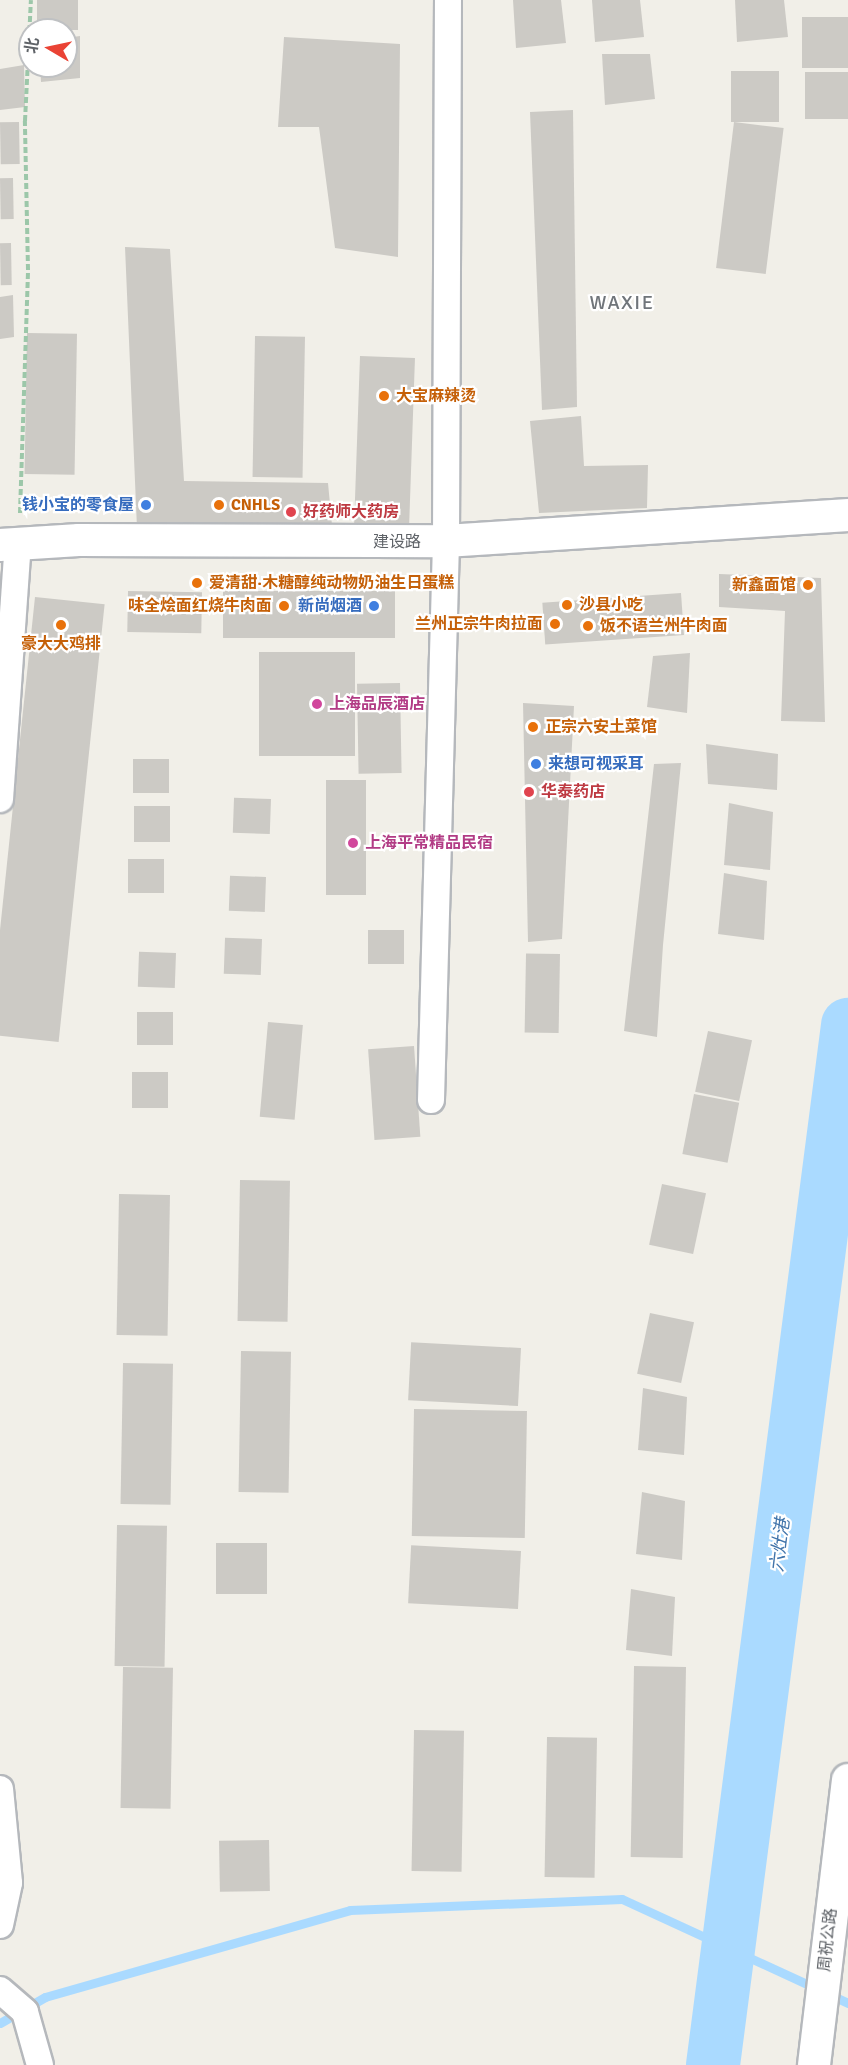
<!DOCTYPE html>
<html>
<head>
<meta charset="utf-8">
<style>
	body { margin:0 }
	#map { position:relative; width:848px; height:2065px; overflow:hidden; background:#f1efe8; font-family:Signika,"Noto Sans SC",sans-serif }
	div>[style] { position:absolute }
	.stream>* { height:9px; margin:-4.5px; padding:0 4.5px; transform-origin:4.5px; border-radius:4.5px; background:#aadaff }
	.river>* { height:54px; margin:-27px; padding:0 27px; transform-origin:27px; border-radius:27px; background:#aadaff }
	.building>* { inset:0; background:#cccac5; transform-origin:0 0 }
	.path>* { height:4px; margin-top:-2px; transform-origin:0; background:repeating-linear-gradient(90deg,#9cc7a9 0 6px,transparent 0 9px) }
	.roads { filter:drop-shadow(2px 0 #b5b8bc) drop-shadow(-2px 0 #b5b8bc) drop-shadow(0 2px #b5b8bc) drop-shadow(0 -2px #b5b8bc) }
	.minor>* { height:26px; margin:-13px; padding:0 13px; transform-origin:13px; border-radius:13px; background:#fff }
	.tertiary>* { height:32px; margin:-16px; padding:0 16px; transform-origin:16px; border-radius:16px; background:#fff }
	.dots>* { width:16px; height:16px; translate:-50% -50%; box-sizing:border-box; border:3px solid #fff; border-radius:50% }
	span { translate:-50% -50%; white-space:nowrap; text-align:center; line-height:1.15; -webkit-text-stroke:4.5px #fff; paint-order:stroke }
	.food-label { font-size:16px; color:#c56008; font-weight:700 }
	.left { translate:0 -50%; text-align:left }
	.right { translate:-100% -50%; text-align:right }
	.shop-label { font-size:16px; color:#366cbe; font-weight:700 }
	.health-label { font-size:16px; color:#be3a42; font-weight:700 }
	.street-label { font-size:16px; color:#5f6368 }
	.hotel-label { font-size:16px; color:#b23c85; font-weight:700 }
	.water-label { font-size:18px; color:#4174aa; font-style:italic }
	.quarter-label { font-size:20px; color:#70757a; letter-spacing:1.5px }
	.north { position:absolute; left:18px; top:18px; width:60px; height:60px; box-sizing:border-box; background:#fff; border:2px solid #bfc1c3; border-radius:50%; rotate:279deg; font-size:16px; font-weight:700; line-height:24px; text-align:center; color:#5f6368 }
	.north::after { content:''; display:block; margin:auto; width:21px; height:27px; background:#ea4335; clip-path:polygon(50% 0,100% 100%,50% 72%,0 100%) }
</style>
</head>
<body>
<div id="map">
	<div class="stream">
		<i style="left:0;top:2023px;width:52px;rotate:-30deg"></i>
		<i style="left:45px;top:1997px;width:317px;rotate:-15.9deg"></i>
		<i style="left:350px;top:1910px;width:272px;rotate:-2.3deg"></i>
		<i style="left:622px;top:1899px;width:249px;rotate:24.7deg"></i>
	</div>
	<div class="river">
		<i style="left:713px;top:2065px;width:1049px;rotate:-82.6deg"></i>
	</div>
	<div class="building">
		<i style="left:37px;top:0;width:41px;height:30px"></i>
		<i style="clip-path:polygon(513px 0,561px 0,566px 43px,516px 48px)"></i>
		<i style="clip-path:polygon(592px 0,640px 0,644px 37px,595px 42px)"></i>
		<i style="clip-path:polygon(735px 0,784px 0,788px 37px,737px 42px)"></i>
		<i style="left:802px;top:17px;width:46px;height:51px"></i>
		<i style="clip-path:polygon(80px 36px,80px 78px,41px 82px,40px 66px,66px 66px,66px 38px)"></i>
		<i style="clip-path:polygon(284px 37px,400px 44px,398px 257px,335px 248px,319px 127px,278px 127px)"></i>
		<i style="clip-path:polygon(602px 54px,650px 54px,655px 99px,605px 105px)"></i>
		<i style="clip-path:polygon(24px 65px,25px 107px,0 110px,0 69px)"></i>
		<i style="left:731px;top:71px;width:48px;height:51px"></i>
		<i style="left:848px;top:72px;width:47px;height:43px;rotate:90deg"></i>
		<i style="clip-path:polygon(573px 110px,577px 407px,542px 410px,530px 112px)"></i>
		<i style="left:19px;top:122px;width:42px;height:19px;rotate:89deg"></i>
		<i style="left:734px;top:122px;width:50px;height:147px;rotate:7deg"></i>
		<i style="left:13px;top:178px;width:41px;height:13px;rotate:89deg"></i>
		<i style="left:11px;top:243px;width:42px;height:11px;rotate:89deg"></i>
		<i style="clip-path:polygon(125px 247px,170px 249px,184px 481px,328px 483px,332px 525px,137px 528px)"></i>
		<i style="clip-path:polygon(13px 295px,14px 337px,0 339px,0 297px)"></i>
		<i style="left:27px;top:333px;width:50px;height:141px;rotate:1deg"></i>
		<i style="left:255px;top:336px;width:50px;height:141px;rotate:1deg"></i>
		<i style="left:360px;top:356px;width:55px;height:173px;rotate:2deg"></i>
		<i style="clip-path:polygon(581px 416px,584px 466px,648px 465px,647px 508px,539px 513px,530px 421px)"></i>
		<i style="clip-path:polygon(719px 574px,821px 578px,825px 722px,781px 721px,785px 611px,719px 607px)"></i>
		<i style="left:128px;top:591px;width:74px;height:41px;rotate:1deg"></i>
		<i style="left:223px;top:591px;width:172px;height:47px"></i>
		<i style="left:681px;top:593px;width:42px;height:139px;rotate:86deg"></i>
		<i style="left:35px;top:597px;width:70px;height:440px;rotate:6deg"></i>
		<i style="left:259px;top:652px;width:96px;height:104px"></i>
		<i style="clip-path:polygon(690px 653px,687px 713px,647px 707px,653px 656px)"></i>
		<i style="left:400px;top:683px;width:90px;height:43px;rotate:89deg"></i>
		<i style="clip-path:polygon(523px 703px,574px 706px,562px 939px,528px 942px)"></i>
		<i style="clip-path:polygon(706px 744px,778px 754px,777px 790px,708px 784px)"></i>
		<i style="left:133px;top:759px;width:36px;height:34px"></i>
		<i style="clip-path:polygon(681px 763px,663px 945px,657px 1037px,624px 1031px,654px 764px)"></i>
		<i style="left:366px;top:780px;width:115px;height:40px;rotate:90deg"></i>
		<i style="left:271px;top:799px;width:35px;height:37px;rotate:92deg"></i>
		<i style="clip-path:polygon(729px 803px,773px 812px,770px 870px,724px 865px)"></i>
		<i style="left:170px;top:806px;width:36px;height:36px;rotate:90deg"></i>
		<i style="left:128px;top:859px;width:36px;height:34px"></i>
		<i style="clip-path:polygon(724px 873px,767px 881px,764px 940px,718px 934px)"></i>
		<i style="left:266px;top:877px;width:35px;height:36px;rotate:92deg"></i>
		<i style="left:368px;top:930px;width:36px;height:34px"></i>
		<i style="left:262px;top:939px;width:36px;height:37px;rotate:92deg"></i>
		<i style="left:176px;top:953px;width:35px;height:37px;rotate:92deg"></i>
		<i style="left:560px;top:954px;width:79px;height:34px;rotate:91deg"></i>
		<i style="left:137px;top:1012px;width:36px;height:33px"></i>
		<i style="left:268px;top:1022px;width:35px;height:95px;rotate:5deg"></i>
		<i style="left:708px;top:1031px;width:45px;height:62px;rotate:12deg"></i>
		<i style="left:414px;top:1046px;width:91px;height:46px;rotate:86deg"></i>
		<i style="left:168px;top:1072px;width:36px;height:36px;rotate:90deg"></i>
		<i style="left:694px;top:1094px;width:46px;height:61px;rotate:11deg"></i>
		<i style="left:240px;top:1180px;width:50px;height:141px;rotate:1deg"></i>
		<i style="left:662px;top:1184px;width:45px;height:62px;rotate:12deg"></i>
		<i style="left:119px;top:1194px;width:51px;height:141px;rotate:1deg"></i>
		<i style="left:650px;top:1313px;width:45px;height:62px;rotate:12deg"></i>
		<i style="left:521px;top:1348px;width:58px;height:110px;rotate:93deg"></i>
		<i style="left:241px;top:1351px;width:50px;height:141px;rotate:1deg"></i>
		<i style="left:123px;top:1363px;width:50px;height:141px;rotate:1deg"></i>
		<i style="clip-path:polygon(643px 1388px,687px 1397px,684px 1455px,638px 1450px)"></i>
		<i style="left:414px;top:1409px;width:113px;height:127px;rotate:1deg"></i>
		<i style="clip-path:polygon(642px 1492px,685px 1501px,682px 1560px,636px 1554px)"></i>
		<i style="left:117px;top:1525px;width:50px;height:141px;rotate:1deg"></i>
		<i style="left:267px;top:1543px;width:51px;height:51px;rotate:90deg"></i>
		<i style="left:521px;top:1551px;width:58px;height:110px;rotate:93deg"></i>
		<i style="clip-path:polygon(631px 1589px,675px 1597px,672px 1656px,626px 1650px)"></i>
		<i style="left:123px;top:1667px;width:50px;height:141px;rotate:1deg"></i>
		<i style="left:686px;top:1667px;width:191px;height:52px;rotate:91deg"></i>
		<i style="left:414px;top:1730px;width:50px;height:141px;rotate:1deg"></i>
		<i style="left:547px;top:1737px;width:50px;height:140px;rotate:1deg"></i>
		<i style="left:269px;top:1840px;width:51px;height:50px;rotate:89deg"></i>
	</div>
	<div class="path">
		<i style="left:20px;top:513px;width:243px;rotate:-88.1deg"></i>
		<i style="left:28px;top:270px;width:149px;rotate:-91.2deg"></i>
		<i style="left:25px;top:121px;width:121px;rotate:-87.2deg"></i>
	</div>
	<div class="roads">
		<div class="minor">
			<i style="left:0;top:799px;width:256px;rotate:-86deg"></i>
			<i style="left:431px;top:1100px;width:559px;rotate:-88.46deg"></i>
			<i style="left:446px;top:541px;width:541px;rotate:-89.79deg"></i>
			<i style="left:0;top:1789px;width:94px;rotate:84.5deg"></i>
			<i style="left:9px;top:1883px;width:43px;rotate:102.1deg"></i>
			<i style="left:0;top:1990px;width:33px;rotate:41deg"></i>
			<i style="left:25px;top:2012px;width:55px;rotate:74.2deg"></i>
		</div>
		<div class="tertiary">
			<i style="left:0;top:545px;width:79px;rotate:-3.6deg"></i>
			<i style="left:79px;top:540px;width:367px;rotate:0.2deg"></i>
			<i style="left:446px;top:541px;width:403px;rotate:-3.7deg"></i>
			<i style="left:814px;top:2065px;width:287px;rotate:-83.2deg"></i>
		</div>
	</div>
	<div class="dots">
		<i style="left:384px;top:396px;background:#e8710a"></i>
		<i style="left:146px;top:505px;background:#3f7fe0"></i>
		<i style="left:219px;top:505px;background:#e8710a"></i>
		<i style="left:291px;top:512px;background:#e0444e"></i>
		<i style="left:197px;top:583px;background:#e8710a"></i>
		<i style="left:808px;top:585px;background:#e8710a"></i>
		<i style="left:567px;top:605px;background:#e8710a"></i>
		<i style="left:284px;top:606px;background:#e8710a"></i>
		<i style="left:374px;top:606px;background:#3f7fe0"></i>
		<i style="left:555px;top:624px;background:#e8710a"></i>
		<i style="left:61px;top:625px;background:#e8710a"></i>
		<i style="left:588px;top:626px;background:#e8710a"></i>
		<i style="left:317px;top:704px;background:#d1479c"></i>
		<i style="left:533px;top:727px;background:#e8710a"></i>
		<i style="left:536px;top:764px;background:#3f7fe0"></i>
		<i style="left:529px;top:792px;background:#e0444e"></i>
		<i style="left:353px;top:843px;background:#d1479c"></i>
	</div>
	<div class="food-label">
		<span class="left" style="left:396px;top:396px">大宝麻辣烫</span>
		<span class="left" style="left:231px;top:505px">CNHLS</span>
		<span class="left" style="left:209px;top:583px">爱清甜·木糖醇纯动物奶油生日蛋糕</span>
		<span class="right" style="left:796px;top:585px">新鑫面馆</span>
		<span class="left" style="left:579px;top:605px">沙县小吃</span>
		<span class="right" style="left:272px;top:606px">味全烩面红烧牛肉面</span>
		<span class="right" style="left:543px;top:624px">兰州正宗牛肉拉面</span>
		<span class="left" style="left:600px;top:626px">饭不语兰州牛肉面</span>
		<span style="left:61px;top:644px">豪大大鸡排</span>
		<span class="left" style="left:545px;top:727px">正宗六安土菜馆</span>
	</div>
	<div class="shop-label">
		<span class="right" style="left:134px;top:505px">钱小宝的零食屋</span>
		<span class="right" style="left:362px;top:606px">新尚烟酒</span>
		<span class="left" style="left:548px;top:764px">来想可视采耳</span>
	</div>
	<div class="health-label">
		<span class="left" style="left:303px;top:512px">好药师大药房</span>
		<span class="left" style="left:541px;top:792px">华泰药店</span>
	</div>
	<div class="street-label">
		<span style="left:397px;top:542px">建设路</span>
		<span style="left:828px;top:1940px;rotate:-84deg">周祝公路</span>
	</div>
	<div class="hotel-label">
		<span class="left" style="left:329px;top:704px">上海品辰酒店</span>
		<span class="left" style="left:365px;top:843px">上海平常精品民宿</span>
	</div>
	<div class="water-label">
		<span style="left:780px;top:1545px;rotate:-83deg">六灶港</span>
	</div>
	<div class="quarter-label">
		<span style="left:622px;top:302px">WAXIE</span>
	</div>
	<div class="north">北</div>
</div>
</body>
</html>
